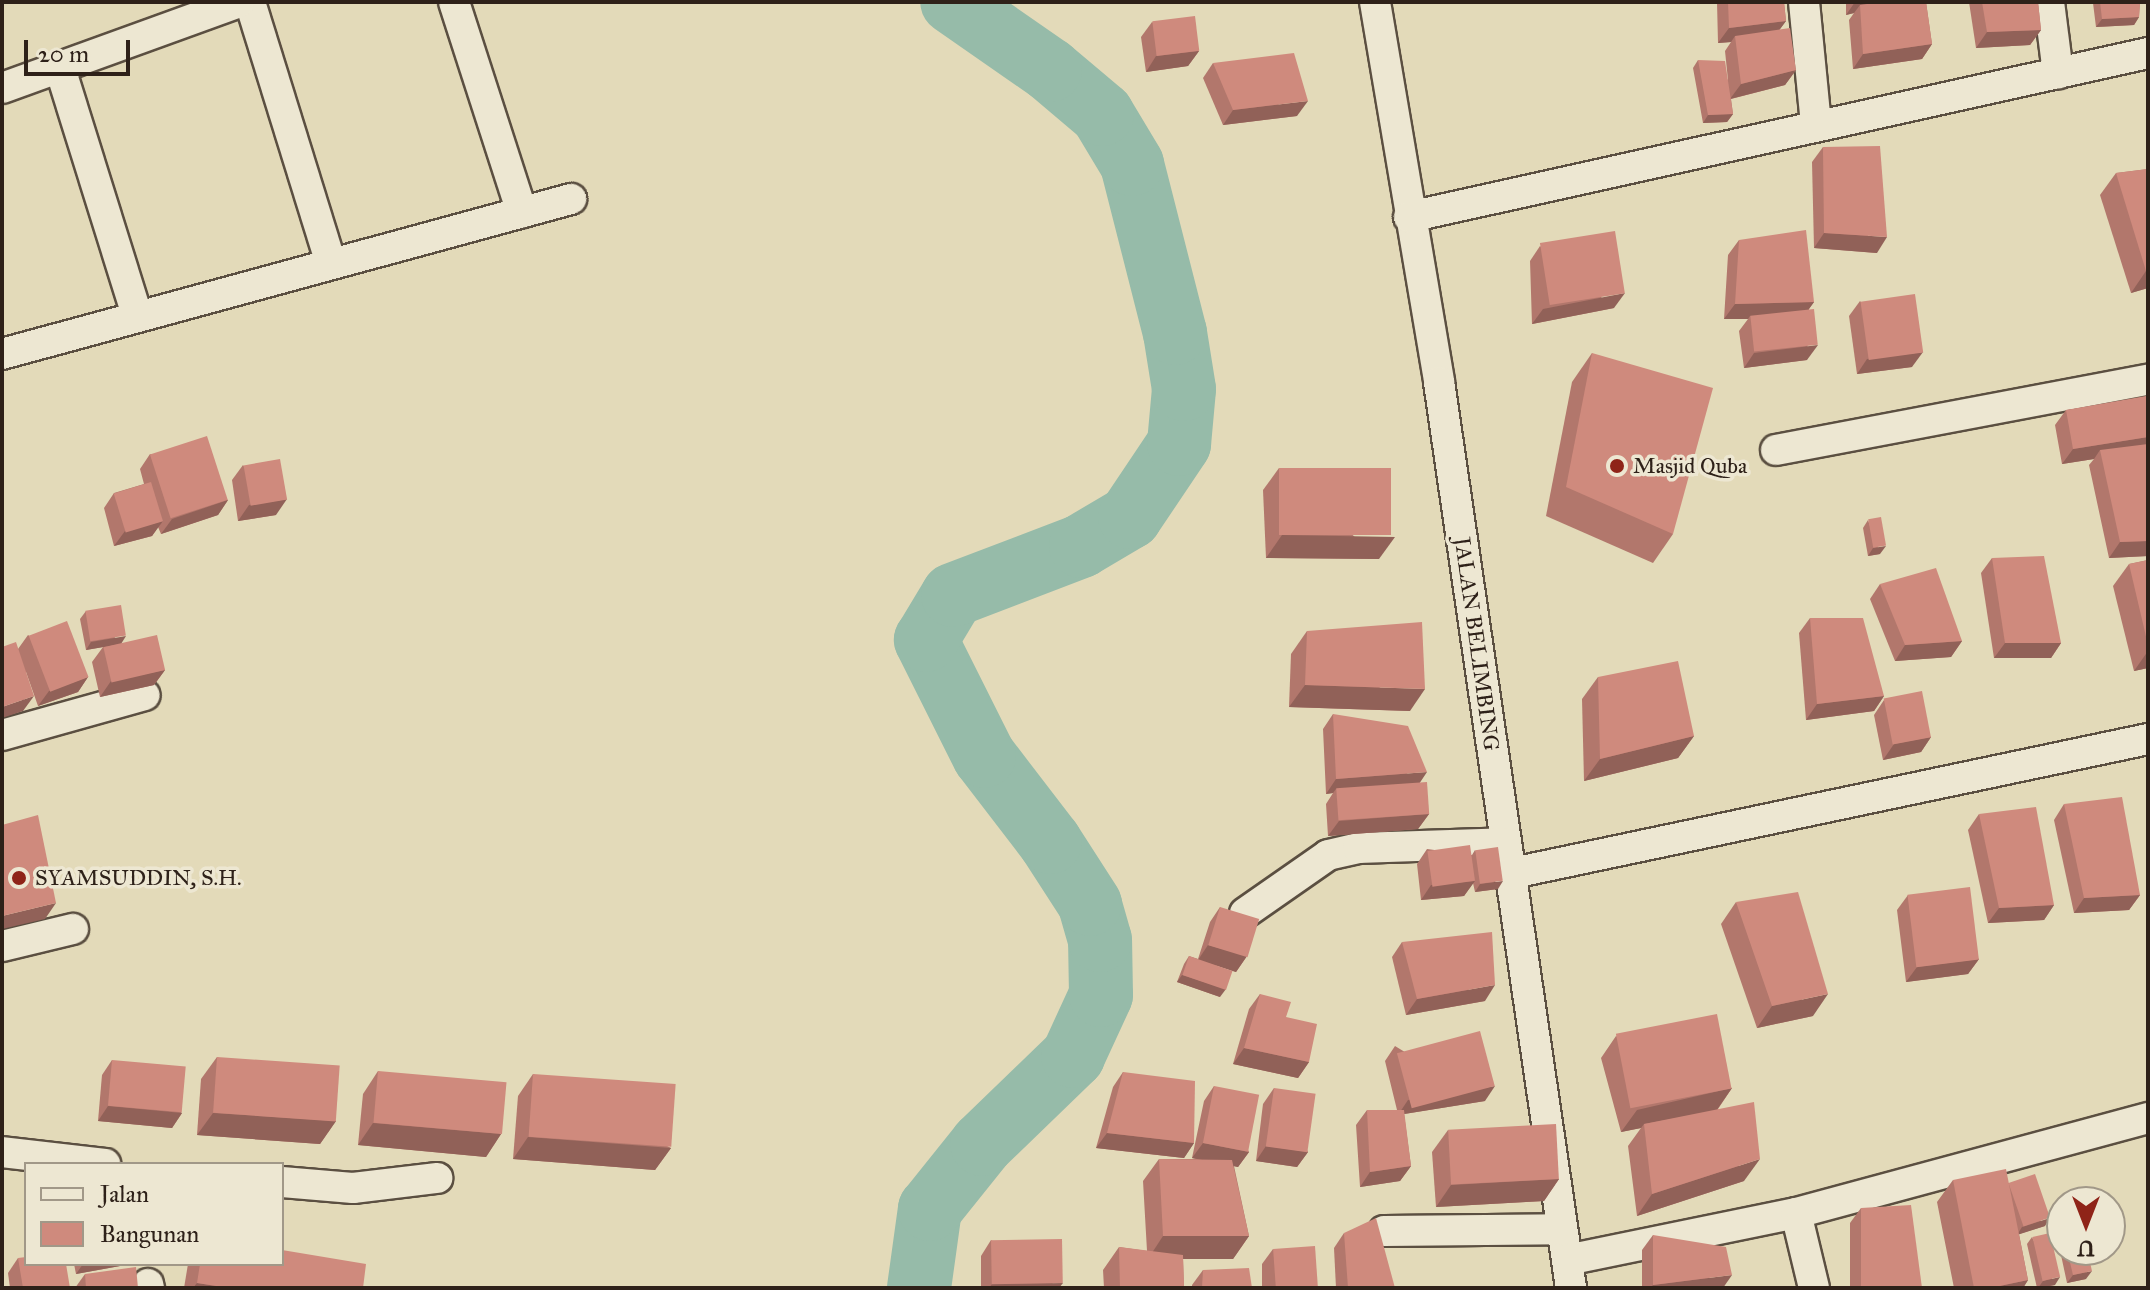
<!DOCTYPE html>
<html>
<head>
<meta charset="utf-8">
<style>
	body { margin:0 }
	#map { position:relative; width:2150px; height:1290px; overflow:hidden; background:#e3dab9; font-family:"IM FELL Great Primer",serif }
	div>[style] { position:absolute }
	.river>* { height:64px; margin:-32px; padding:0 32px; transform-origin:32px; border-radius:32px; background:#96bba9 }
	.roads { filter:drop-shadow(2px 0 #5b4f41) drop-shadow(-2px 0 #5b4f41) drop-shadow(0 2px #5b4f41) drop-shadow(0 -2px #5b4f41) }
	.minor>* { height:30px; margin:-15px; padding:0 15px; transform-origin:15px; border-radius:15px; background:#ede7d2 }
	.wall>* { inset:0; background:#b2776c }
	.shaded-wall>* { inset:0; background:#916158 }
	.building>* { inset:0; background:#cf8a7d; transform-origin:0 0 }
	.dots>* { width:22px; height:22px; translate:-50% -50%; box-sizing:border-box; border:4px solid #ede7d2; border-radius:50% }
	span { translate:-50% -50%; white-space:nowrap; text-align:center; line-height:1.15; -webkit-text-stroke:7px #ede7d2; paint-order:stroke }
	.poi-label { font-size:22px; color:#2e2119 }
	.left { translate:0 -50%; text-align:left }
	.street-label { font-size:22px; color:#2e2119 }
	.frame { position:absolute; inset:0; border:4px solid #2e2119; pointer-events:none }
	.legend { position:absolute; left:24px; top:1162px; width:260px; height:104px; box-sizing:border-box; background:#ede7d2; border:2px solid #a19888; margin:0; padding:10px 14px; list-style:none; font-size:24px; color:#2e2119 }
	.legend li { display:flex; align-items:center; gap:16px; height:40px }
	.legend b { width:40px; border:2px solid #a19888 }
	.north { position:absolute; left:2046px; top:1186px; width:80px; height:80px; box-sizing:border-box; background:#ede7d2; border:2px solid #a19888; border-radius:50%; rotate:180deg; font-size:22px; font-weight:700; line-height:32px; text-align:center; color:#2e2119 }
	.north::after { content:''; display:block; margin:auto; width:28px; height:36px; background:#8f2418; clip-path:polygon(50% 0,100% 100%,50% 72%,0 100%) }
	.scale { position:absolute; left:24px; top:40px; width:106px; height:36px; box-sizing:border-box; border:4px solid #2e2119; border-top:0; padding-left:10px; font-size:24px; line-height:28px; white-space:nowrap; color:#2e2119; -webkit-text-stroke:6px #ede7d2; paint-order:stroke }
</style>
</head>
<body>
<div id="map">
	<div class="river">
		<i style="left:919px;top:1288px;width:80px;rotate:-82.1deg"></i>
		<i style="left:930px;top:1209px;width:83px;rotate:-51.3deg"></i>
		<i style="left:982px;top:1144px;width:127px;rotate:-44deg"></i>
		<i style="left:1073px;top:1056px;width:67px;rotate:-65.3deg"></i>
		<i style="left:1101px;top:995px;width:55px;rotate:-91deg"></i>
		<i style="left:1100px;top:940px;width:37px;rotate:-106deg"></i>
		<i style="left:1090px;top:904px;width:74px;rotate:-122.8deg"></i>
		<i style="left:1050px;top:842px;width:108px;rotate:-127.5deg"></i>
		<i style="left:984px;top:756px;width:130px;rotate:-116.6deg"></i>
		<i style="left:926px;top:640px;width:52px;rotate:-59deg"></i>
		<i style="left:953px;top:595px;width:137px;rotate:-20.9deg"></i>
		<i style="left:1081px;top:546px;width:57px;rotate:-30.6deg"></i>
		<i style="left:1130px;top:517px;width:88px;rotate:-56.1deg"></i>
		<i style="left:1179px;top:444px;width:55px;rotate:-84.8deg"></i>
		<i style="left:1184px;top:389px;width:57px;rotate:-99.1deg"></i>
		<i style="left:1175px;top:333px;width:174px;rotate:-104.3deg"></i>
		<i style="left:1132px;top:164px;width:58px;rotate:-121deg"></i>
		<i style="left:1102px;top:114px;width:68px;rotate:-139.8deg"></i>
		<i style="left:1050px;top:70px;width:119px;rotate:-145.2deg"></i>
	</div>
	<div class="roads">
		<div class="minor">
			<i style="left:250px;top:2px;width:274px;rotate:72.8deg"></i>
			<i style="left:454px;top:2px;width:221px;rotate:72.1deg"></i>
			<i style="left:1375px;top:2px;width:385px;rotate:80.4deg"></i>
			<i style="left:1439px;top:382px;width:916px;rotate:81.71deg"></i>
			<i style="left:1804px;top:2px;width:123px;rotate:84.4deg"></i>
			<i style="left:2049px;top:2px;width:72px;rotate:82.8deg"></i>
			<i style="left:60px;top:68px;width:259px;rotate:72.7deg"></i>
			<i style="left:2px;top:88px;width:252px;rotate:-19.9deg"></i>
			<i style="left:1409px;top:217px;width:757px;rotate:-12.51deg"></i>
			<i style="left:2px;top:354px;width:590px;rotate:-15.24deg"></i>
			<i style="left:1776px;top:450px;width:379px;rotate:-10.7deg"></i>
			<i style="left:2px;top:735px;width:148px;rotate:-15.6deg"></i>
			<i style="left:1508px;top:874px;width:654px;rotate:-11.91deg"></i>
			<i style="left:1245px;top:913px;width:101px;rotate:-34.9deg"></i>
			<i style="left:1328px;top:855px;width:31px;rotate:-13deg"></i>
			<i style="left:1358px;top:848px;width:147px;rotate:-1.9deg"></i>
			<i style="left:2px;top:946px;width:73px;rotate:-13.5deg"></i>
			<i style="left:2px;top:1152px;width:104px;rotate:6.6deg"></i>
			<i style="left:282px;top:1182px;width:71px;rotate:4.8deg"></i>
			<i style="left:353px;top:1188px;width:85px;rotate:-6.8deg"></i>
			<i style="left:1796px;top:1213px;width:365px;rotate:-15.1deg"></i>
			<i style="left:1384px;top:1231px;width:178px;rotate:-0.6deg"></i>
			<i style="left:1567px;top:1260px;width:234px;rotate:-11.6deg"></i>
			<i style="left:1796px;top:1213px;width:77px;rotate:76.5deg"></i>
			<i style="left:148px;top:1284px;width:4px;rotate:76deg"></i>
		</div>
	</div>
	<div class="wall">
		<i style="clip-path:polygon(1717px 2px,1784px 2px,1786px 21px,1779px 30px,1796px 70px,1785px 85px,1731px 99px,1733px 114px,1727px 122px,1703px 123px,1693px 68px,1698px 60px,1728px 80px,1725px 51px,1731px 42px,1718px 43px)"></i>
		<i style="clip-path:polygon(1846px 2px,1926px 2px,1932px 44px,1922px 59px,1853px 69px,1849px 20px,1854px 13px,1846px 15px)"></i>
		<i style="clip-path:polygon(1969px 2px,2038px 2px,2041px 30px,2030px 45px,1976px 48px)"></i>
		<i style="clip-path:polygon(2094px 2px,2140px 2px,2139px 17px,2134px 25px,2096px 27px,2093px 3px)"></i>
		<i style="clip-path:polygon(1152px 22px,1199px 51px,1188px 66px,1146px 72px,1141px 37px)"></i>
		<i style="clip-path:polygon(1213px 63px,1297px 116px,1223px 125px,1203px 78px)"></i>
		<i style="clip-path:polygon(1823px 147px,1877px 253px,1814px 248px,1812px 162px)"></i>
		<i style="clip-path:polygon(2148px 169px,2148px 288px,2131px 293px,2100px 195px,2116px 173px)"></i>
		<i style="clip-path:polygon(1739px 240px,1814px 302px,1809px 309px,1807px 360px,1744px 368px,1739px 331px,1748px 319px,1724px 319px,1728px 255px)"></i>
		<i style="clip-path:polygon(1540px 246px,1614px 308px,1532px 324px,1530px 261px)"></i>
		<i style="clip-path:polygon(1860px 301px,1912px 367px,1857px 374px,1849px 316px)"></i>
		<i style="clip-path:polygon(1592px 353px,1673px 534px,1653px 563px,1546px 516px,1572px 382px)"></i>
		<i style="clip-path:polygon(2148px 397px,2148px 442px,2147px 444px,2148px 444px,2148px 556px,2109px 558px,2089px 465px,2094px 459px,2062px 464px,2055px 425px,2066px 410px,2146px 399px)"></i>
		<i style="clip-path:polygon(150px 454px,228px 500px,218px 515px,161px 534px,158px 527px,152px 536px,114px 546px,104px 508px,114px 493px,144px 484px,140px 469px)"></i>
		<i style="clip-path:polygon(243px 465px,276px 515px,238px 521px,232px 480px)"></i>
		<i style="clip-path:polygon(1279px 468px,1379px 559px,1266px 558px,1263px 490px)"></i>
		<i style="clip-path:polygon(1868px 520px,1880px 554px,1868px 556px,1863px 528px)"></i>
		<i style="clip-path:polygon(1992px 558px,2061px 643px,2051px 658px,1994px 658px,1981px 573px)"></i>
		<i style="clip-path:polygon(2148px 560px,2148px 668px,2134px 671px,2113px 586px,2129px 564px)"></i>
		<i style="clip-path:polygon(1880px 584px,1962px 641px,1951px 657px,1895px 661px,1870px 599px)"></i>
		<i style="clip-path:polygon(86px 611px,121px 643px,165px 670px,154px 685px,100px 697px,92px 662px,103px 647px,86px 650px,80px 619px)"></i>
		<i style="clip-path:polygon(1810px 618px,1884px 696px,1874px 711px,1806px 720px,1799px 633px)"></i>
		<i style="clip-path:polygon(1307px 631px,1410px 711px,1289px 707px,1291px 654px)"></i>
		<i style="clip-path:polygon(28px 635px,88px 677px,78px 692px,38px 706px,26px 672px,23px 711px,18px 649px)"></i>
		<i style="clip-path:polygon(1598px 677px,1694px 736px,1678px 758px,1584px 781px,1582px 699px)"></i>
		<i style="clip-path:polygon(1884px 700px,1931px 737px,1921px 752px,1883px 760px,1874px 715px)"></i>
		<i style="clip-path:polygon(1333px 714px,1419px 783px,1429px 814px,1418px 829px,1328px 836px,1326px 804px,1333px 793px,1326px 794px,1323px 729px)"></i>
		<i style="clip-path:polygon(2064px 804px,2140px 895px,2129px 910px,2074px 913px,2054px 820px)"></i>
		<i style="clip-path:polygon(1979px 814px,2054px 905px,2044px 920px,1988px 923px,1968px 830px)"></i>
		<i style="clip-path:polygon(1427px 849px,1472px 855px,1475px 850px,1498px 889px,1475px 892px,1473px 883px,1464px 896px,1421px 900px,1417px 864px)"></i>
		<i style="clip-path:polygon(1908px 895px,1979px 959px,1968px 974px,1906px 982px,1897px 910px)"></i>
		<i style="clip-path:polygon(1736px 902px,1813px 1016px,1757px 1028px,1721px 924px)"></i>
		<i style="clip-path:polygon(1220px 907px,1247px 956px,1236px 972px,1216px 965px,1220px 997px,1177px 982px,1184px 964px,1189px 956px,1198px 959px,1210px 922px)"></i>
		<i style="clip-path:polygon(1402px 942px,1485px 1001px,1406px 1015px,1392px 957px)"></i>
		<i style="clip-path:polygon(1260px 994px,1309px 1062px,1298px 1078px,1233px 1064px,1249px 1009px)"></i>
		<i style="clip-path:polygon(1616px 1036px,1732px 1088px,1718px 1109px,1744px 1181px,1637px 1216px,1628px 1146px,1641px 1128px,1621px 1132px,1601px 1058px)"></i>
		<i style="clip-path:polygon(1395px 1046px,1485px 1101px,1404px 1114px,1411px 1166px,1400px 1181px,1360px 1187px,1356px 1125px,1367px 1110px,1397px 1110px,1385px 1061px)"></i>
		<i style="clip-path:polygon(217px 1057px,336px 1121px,320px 1144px,197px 1135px,201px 1079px)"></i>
		<i style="clip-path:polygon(112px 1060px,182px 1113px,172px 1128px,98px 1121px,102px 1075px)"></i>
		<i style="clip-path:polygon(378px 1071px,501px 1134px,486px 1157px,358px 1145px,363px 1094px)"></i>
		<i style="clip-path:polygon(1123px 1072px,1194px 1143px,1184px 1158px,1096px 1148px,1113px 1087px)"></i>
		<i style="clip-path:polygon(533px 1074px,671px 1148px,655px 1170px,513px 1159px,518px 1096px)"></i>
		<i style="clip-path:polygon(1214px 1086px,1249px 1152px,1238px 1167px,1234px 1166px,1249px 1236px,1233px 1259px,1183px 1259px,1184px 1288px,1104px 1288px,1103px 1270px,1119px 1247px,1147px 1251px,1143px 1181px,1159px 1159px,1196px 1159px,1192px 1158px,1204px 1101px)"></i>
		<i style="clip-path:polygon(1274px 1088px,1308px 1152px,1297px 1167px,1256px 1161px,1263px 1104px)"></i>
		<i style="clip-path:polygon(1448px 1130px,1559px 1179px,1544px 1201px,1436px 1207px,1432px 1152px)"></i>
		<i style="clip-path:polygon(1953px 1180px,2009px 1183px,2045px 1226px,2019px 1234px,2028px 1280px,2023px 1288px,1954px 1288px,1937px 1202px)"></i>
		<i style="clip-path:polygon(1861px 1208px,1922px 1288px,1850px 1288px,1850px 1223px)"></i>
		<i style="clip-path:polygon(1344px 1233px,1395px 1288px,1336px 1288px,1334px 1248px)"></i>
		<i style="clip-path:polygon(1653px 1235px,1723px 1288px,1642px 1288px,1642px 1250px)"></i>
		<i style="clip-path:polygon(2062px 1236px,2062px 1250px,2087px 1250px,2086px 1279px,2067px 1283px,2058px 1241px)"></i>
		<i style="clip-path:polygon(2032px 1237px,2055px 1285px,2037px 1288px,2027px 1244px)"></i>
		<i style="clip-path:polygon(991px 1240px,1059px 1288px,981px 1288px,981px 1256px)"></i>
		<i style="clip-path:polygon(1273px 1249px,1318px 1288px,1262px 1288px,1262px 1264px)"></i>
		<i style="clip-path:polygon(18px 1258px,70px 1288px,10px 1288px,8px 1273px)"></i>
		<i style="clip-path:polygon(74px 1264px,131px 1264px,76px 1274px)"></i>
		<i style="clip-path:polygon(188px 1264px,282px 1264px,363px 1288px,184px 1288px)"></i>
		<i style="clip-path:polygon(1203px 1270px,1252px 1288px,1192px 1288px,1192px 1285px)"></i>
		<i style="clip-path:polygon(85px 1274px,138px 1288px,75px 1288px)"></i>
	</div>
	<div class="shaded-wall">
		<i style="clip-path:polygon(1855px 2px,1912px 2px,1860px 5px,1854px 13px,1846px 15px)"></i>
		<i style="clip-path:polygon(2139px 17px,2134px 25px,2096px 27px,2102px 19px)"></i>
		<i style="clip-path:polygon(1786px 21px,1775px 36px,1735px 36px,1731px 42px,1718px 43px,1729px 28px)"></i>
		<i style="clip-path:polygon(2041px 30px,2030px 45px,1976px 48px,1987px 32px)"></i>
		<i style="clip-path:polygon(1932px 44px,1922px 59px,1853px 69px,1863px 54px)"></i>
		<i style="clip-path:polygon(1199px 51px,1188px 66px,1146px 72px,1156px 56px)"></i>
		<i style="clip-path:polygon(1796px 70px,1785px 85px,1730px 99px,1741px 84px)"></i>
		<i style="clip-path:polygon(1308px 101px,1297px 116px,1223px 125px,1233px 110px)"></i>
		<i style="clip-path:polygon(1733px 114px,1727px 122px,1703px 123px,1708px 115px)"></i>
		<i style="clip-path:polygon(1824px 233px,1887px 237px,1877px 253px,1814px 248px)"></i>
		<i style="clip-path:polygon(2148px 270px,2148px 288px,2131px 293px,2146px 271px)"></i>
		<i style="clip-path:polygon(1625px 293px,1614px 308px,1532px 324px,1543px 309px)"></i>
		<i style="clip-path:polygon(1814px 302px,1803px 317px,1750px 316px,1748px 319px,1724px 319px,1735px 304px)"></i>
		<i style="clip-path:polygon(1818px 345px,1807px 360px,1744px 368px,1754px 353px)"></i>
		<i style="clip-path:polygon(1923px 352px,1912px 367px,1857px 374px,1867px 359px)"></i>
		<i style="clip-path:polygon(2148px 437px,2148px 442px,2142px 451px,2100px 450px,2094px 459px,2062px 464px,2073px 449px)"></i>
		<i style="clip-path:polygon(287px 499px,276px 515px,238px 521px,249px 505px)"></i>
		<i style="clip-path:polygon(228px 500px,218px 515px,161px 534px,172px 519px)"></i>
		<i style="clip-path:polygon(163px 521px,152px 536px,114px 546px,125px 531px)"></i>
		<i style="clip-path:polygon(1282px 535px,1395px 537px,1379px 559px,1266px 558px)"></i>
		<i style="clip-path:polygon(2148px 541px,2148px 556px,2109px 558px,2120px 542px)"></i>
		<i style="clip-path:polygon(1886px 546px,1880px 554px,1868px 556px,1873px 548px)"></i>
		<i style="clip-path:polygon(126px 636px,121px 644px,86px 650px,91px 642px)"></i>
		<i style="clip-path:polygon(1962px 641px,1951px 657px,1895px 661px,1905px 645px)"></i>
		<i style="clip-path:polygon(2005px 643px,2061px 643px,2051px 658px,1994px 658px)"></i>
		<i style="clip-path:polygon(2148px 651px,2148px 668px,2134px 671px)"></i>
		<i style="clip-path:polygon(165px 670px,154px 685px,100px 697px,111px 681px)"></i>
		<i style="clip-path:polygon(88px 677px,78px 692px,38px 706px,49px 691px)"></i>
		<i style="clip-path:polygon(1305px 685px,1425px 689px,1410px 711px,1289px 707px)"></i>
		<i style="clip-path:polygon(34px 696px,23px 711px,2px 718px,2px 707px)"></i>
		<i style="clip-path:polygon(1884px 696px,1874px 711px,1806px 720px,1817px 704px)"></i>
		<i style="clip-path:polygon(1694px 736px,1678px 758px,1584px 781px,1600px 759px)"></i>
		<i style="clip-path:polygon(1931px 737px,1921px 752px,1883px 760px,1894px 744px)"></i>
		<i style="clip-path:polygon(1427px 772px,1417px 787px,1336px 789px,1333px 793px,1326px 794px,1336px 779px)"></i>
		<i style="clip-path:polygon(1429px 814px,1418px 829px,1328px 836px,1339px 821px)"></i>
		<i style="clip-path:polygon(1475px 881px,1464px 896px,1421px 900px,1431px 885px)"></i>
		<i style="clip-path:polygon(1503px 881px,1498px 889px,1475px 892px,1480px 884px)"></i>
		<i style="clip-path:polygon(2140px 895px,2129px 910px,2074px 913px,2084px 898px)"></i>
		<i style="clip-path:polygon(56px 903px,45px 919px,2px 929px,2px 916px)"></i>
		<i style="clip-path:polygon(2054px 905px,2044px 920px,1988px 923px,1999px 908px)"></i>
		<i style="clip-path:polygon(1208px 945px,1247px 956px,1236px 972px,1198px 960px)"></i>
		<i style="clip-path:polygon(1979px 959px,1968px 974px,1906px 982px,1917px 967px)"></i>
		<i style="clip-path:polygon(1182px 975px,1226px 989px,1220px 997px,1177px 982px)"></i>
		<i style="clip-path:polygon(1495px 985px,1485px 1001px,1406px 1015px,1417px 999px)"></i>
		<i style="clip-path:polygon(1828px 994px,1813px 1016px,1757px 1028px,1772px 1006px)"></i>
		<i style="clip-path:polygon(1244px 1048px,1309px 1062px,1298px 1078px,1233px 1064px)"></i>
		<i style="clip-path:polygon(1495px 1086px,1485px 1101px,1398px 1115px,1408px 1100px)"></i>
		<i style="clip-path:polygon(1732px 1088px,1716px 1111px,1644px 1124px,1641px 1128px,1621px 1132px,1637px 1110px)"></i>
		<i style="clip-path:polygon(108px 1106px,182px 1113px,172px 1128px,98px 1121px)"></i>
		<i style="clip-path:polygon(213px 1113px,336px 1121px,320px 1144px,197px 1135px)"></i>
		<i style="clip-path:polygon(373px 1123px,501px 1134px,486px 1157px,358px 1145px)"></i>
		<i style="clip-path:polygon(1107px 1133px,1194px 1143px,1184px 1158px,1096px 1148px)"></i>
		<i style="clip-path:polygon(528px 1137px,671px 1148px,655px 1170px,513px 1159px)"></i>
		<i style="clip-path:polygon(1203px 1143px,1249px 1152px,1238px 1167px,1192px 1158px)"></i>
		<i style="clip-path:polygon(1266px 1146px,1308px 1152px,1297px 1167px,1256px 1161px)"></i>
		<i style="clip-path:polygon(1760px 1159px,1744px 1181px,1637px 1216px,1652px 1194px)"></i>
		<i style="clip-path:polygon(1411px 1166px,1400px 1181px,1360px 1187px,1370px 1172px)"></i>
		<i style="clip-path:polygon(1559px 1179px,1544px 1201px,1436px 1207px,1451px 1185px)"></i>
		<i style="clip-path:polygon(2050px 1218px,2045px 1226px,2017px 1235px,2022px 1227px)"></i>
		<i style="clip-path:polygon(1163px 1236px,1249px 1236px,1233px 1259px,1148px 1259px)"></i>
		<i style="clip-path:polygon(83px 1264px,131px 1264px,76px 1274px)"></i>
		<i style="clip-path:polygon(2092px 1271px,2086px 1279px,2067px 1283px,2073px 1275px)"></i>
		<i style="clip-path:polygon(1732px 1275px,1723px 1288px,1650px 1288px,1653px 1285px)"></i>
		<i style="clip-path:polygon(2060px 1277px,2055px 1285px,2038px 1288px,2043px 1281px)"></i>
		<i style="clip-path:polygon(2028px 1280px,2023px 1288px,1990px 1288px)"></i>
		<i style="clip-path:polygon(197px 1283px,229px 1288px,193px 1288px)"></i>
		<i style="clip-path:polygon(1063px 1283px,1059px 1288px,989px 1288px,992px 1284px)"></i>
	</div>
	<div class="building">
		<i style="clip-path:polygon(1728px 2px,1784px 2px,1786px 21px,1729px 28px)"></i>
		<i style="clip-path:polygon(1881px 2px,1926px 2px,1932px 44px,1863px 54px,1860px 5px)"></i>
		<i style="clip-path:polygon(1982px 2px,2038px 2px,2041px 30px,1987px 32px)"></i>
		<i style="clip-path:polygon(2100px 2px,2140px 2px,2139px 17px,2102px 19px)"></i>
		<i style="left:1195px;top:16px;width:35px;height:43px;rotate:83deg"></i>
		<i style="clip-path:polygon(1790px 28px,1796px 70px,1741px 84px,1735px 36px)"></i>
		<i style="clip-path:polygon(1294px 53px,1308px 101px,1233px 110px,1213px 63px)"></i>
		<i style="clip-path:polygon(1698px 60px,1725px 61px,1733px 114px,1708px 115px)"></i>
		<i style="clip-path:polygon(1880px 146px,1887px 237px,1824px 233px,1823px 147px)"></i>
		<i style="clip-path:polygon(2148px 169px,2148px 270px,2146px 271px,2116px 173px)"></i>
		<i style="clip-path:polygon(1806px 230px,1814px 302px,1735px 304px,1739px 240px)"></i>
		<i style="left:1615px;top:231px;width:63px;height:76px;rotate:81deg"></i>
		<i style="left:1915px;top:294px;width:59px;height:55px;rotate:82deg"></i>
		<i style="left:1814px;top:309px;width:36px;height:64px;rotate:84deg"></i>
		<i style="clip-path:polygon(1592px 353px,1713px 388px,1673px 534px,1566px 487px)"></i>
		<i style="clip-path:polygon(2146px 396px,2148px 409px,2148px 437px,2073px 449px,2066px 410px)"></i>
		<i style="left:207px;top:436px;width:67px;height:60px;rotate:72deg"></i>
		<i style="clip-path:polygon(2148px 444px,2148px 541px,2120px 542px,2100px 450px)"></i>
		<i style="left:280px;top:459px;width:41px;height:37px;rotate:80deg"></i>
		<i style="left:1279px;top:468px;width:112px;height:67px"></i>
		<i style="left:151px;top:482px;width:41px;height:39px;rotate:73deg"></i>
		<i style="left:1881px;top:517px;width:29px;height:13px;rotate:80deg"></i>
		<i style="clip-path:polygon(2044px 556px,2061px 643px,2005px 643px,1992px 558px)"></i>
		<i style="clip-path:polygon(2148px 560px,2148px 645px,2129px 564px)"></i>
		<i style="clip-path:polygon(1936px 568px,1962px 641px,1905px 645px,1880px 584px)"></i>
		<i style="left:121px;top:605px;width:31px;height:36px;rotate:81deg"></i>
		<i style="clip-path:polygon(1810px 618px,1863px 618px,1884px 696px,1817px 704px)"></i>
		<i style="left:67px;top:621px;width:60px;height:41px;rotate:69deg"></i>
		<i style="clip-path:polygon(1422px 622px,1425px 689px,1305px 685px,1307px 631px)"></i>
		<i style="left:157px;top:635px;width:36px;height:55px;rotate:77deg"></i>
		<i style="clip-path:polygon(16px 642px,34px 696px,2px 707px,2px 647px)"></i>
		<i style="clip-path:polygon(1678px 661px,1694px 736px,1600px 759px,1598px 677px)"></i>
		<i style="left:1922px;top:691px;width:47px;height:39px;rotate:79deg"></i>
		<i style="clip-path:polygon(1333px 714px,1408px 726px,1427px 772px,1336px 779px)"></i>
		<i style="left:1427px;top:782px;width:32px;height:91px;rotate:86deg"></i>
		<i style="clip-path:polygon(2122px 797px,2140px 895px,2084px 898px,2064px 804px)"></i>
		<i style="clip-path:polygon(2036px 807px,2054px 905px,1999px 908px,1979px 814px)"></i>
		<i style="clip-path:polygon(38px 815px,56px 903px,2px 916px,2px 825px)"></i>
		<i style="left:1470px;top:845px;width:36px;height:43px;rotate:82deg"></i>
		<i style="left:1498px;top:847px;width:34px;height:23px;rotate:82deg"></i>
		<i style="left:1970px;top:887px;width:73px;height:63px;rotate:83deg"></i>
		<i style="clip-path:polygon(1798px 892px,1828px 994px,1772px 1006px,1736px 902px)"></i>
		<i style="left:1220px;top:907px;width:41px;height:40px;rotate:17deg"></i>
		<i style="clip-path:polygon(1492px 932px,1495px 985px,1417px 999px,1402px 942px)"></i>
		<i style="left:1189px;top:956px;width:46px;height:20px;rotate:19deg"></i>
		<i style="clip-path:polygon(1260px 994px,1291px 1002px,1286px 1017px,1317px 1024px,1309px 1062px,1244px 1048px)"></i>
		<i style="left:1717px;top:1014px;width:76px;height:103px;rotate:79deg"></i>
		<i style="left:1480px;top:1031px;width:57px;height:86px;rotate:75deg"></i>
		<i style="left:217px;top:1057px;width:123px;height:56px;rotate:4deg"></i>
		<i style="left:112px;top:1060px;width:74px;height:46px;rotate:5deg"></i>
		<i style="left:378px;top:1071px;width:129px;height:52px;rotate:5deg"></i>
		<i style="clip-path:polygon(1123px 1072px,1195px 1081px,1194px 1143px,1107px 1133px)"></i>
		<i style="left:533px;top:1074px;width:143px;height:63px;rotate:4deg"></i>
		<i style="left:1214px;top:1086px;width:46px;height:58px;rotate:11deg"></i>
		<i style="left:1274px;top:1088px;width:42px;height:59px;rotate:8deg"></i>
		<i style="clip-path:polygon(1754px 1102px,1760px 1159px,1652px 1194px,1644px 1124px)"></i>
		<i style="clip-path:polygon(1367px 1110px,1404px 1110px,1411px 1166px,1370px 1172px)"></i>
		<i style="left:1556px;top:1124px;width:55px;height:108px;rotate:87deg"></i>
		<i style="clip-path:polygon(1159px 1159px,1232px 1160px,1249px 1236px,1163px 1236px)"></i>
		<i style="clip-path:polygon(2006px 1169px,2028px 1280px,1990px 1288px,1974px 1288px,1953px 1180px)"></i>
		<i style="left:2035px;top:1174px;width:46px;height:28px;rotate:71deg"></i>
		<i style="clip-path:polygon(1911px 1205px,1922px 1288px,1861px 1288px,1861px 1208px)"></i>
		<i style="clip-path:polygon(1376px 1218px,1395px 1288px,1348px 1288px,1344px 1233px)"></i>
		<i style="left:2050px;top:1233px;width:45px;height:18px;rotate:77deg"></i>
		<i style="clip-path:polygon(1653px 1235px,1726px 1247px,1732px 1275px,1653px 1285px)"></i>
		<i style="left:1062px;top:1239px;width:44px;height:71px;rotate:89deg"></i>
		<i style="left:1315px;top:1246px;width:42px;height:42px;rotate:86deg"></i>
		<i style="clip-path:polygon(1119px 1247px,1183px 1255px,1184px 1288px,1120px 1288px)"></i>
		<i style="clip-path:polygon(282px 1250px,366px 1264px,363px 1288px,229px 1288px,197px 1283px,200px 1264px,282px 1264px)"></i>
		<i style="clip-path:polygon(2067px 1250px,2087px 1250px,2092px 1271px,2073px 1275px)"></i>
		<i style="clip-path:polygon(26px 1257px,26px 1264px,66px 1264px,70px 1288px,23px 1288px,18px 1258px)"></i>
		<i style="clip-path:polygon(136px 1267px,138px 1288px,86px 1288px,85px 1274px)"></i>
		<i style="clip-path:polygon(1249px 1268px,1252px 1288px,1202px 1288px,1203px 1270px)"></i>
	</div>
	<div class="dots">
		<i style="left:1617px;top:466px;background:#8f2418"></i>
		<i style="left:19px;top:878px;background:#8f2418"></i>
	</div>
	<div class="poi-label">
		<span class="left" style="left:1633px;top:466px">Masjid Quba</span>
		<span class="left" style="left:35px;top:878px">SYAMSUDDIN, S.H.</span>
	</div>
	<div class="street-label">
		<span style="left:1477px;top:644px;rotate:82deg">JALAN BELIMBING</span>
	</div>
	<div class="frame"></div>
	<ul class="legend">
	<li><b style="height:10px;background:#ede7d2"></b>Jalan</li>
	<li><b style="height:22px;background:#cf8a7d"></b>Bangunan</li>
	</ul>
	<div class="north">U</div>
	<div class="scale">20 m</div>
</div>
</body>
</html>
